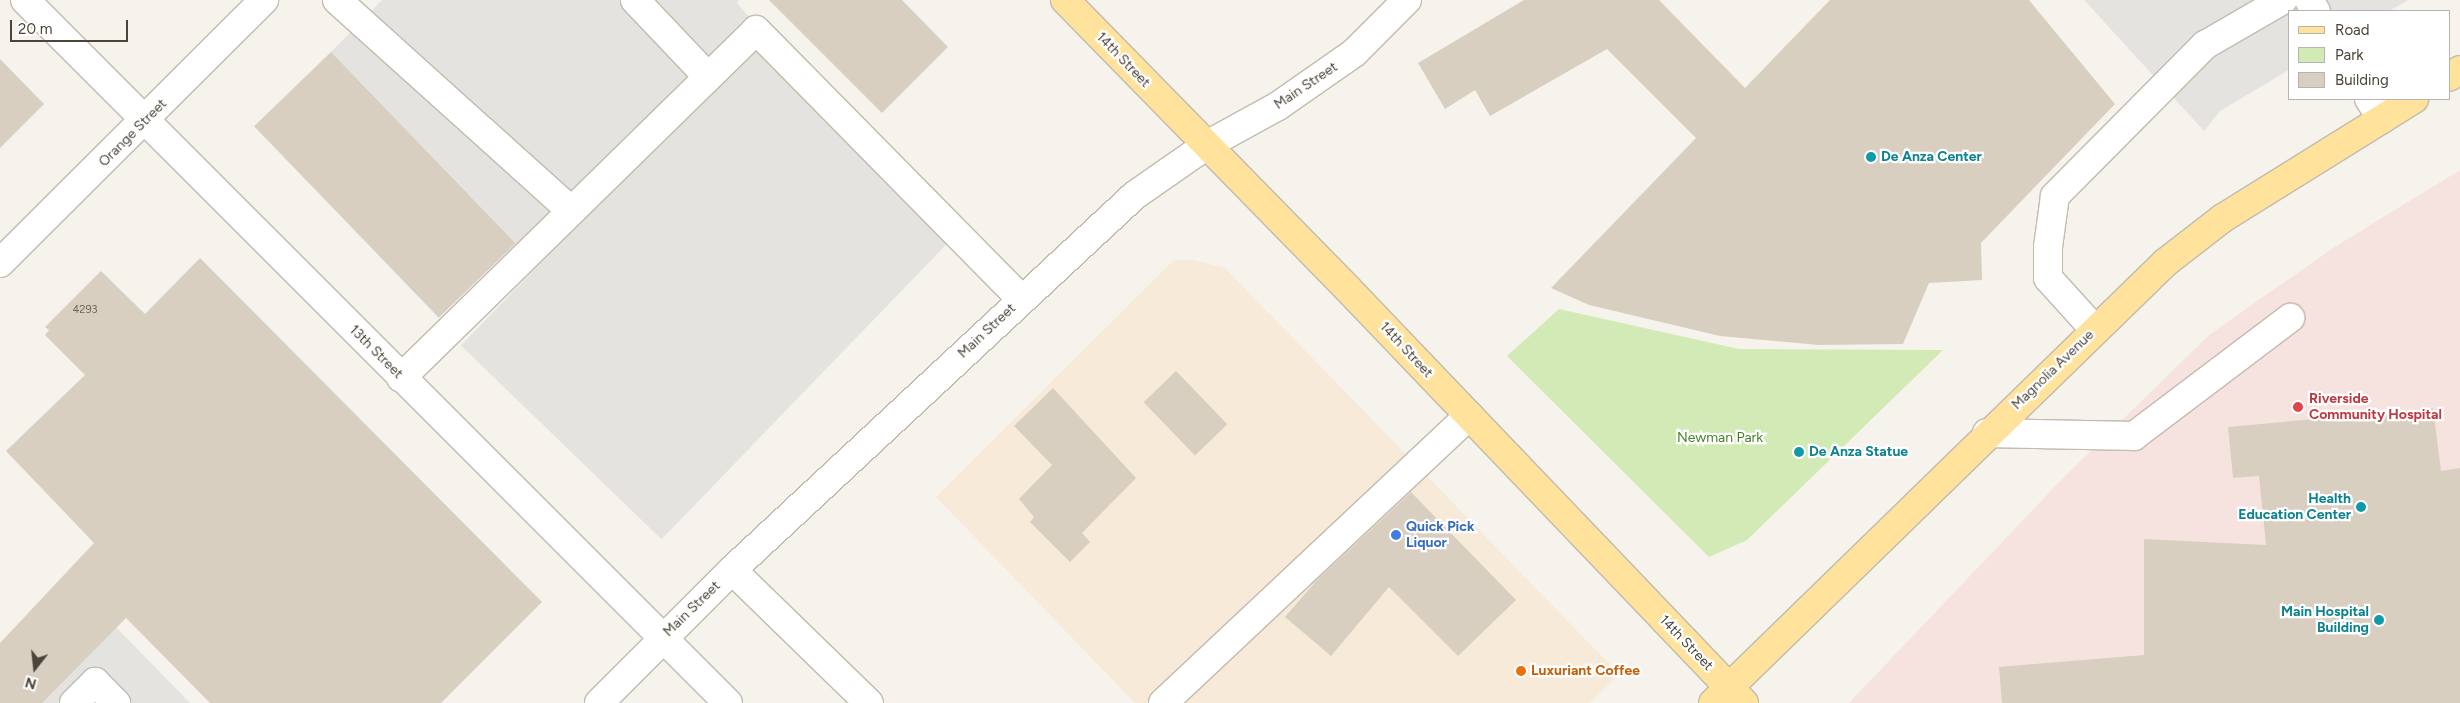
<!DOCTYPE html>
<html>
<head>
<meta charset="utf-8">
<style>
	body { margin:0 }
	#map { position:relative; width:2460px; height:703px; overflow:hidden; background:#f6f3ec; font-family:Figtree,sans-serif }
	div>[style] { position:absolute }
	.commercial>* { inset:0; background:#f7ead8 }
	.medical>* { inset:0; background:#f6e3e0 }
	.green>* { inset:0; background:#d2eab5 }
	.parking>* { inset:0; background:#e5e3e0; transform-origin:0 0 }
	.building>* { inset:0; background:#d8cfc1; transform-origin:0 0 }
	.roads { filter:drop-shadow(1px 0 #c2bbae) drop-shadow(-1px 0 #c2bbae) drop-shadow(0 1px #c2bbae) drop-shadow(0 -1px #c2bbae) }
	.minor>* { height:28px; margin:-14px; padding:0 14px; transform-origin:14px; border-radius:14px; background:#fff }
	.major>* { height:28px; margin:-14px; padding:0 14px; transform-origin:14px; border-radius:14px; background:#ffe39c }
	.dots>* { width:14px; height:14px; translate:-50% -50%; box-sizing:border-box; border:2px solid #fff; border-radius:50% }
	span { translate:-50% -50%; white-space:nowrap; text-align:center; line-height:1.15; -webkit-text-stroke:4.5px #fff; paint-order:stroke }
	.number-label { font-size:11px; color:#6e675b }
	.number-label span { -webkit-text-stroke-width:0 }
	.street-label { font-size:14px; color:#4b4439 }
	.culture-label { font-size:14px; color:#0d838f; font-weight:700 }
	.left { translate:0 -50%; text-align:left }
	.right { translate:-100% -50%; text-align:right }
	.health-label { font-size:14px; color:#be3a42; font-weight:700 }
	.park-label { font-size:14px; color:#4a7f2a }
	.shop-label { font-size:14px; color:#366cbe; font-weight:700 }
	.food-label { font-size:14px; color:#c56008; font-weight:700 }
	.legend { position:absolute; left:2288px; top:10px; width:162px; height:90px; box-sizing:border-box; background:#fff; border:1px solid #b7b4b0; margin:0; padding:6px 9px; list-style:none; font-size:15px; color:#4b4439 }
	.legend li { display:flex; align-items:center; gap:10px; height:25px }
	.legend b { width:25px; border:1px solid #b7b4b0 }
	.north { position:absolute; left:10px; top:643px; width:50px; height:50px; -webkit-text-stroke:4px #fff; paint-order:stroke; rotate:196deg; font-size:14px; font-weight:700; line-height:20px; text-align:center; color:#4b4439 }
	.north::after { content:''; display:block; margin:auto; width:18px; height:22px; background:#4b4439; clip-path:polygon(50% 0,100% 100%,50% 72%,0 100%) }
	.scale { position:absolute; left:10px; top:20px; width:118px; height:22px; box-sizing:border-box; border:2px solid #4b4439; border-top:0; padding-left:6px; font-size:15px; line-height:18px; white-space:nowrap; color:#4b4439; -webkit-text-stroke:4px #fff; paint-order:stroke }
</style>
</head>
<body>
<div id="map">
	<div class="commercial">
		<i style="clip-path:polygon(1174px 260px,1193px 260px,1225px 268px,1619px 674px,1590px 703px,1135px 703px,936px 497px)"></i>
	</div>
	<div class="medical">
		<i style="clip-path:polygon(2460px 170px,2460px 703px,1849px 703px,2063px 478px,2209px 335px,2333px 248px)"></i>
	</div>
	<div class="green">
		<i style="clip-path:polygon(1559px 309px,1739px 349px,1943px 350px,1747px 540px,1709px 557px,1507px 356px)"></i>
	</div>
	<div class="parking">
		<i style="clip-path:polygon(382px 0,739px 0,737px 3px,751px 19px,519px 246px,331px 52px)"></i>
		<i style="clip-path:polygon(2084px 0,2408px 0,2389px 11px,2289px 11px,2289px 70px,2220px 111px,2204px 131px)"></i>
		<i style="left:754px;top:42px;width:279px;height:422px;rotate:44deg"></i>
		<i style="clip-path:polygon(111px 622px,190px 703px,32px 703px)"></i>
	</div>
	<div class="building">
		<i style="clip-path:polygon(769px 0,902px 0,948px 47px,882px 113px)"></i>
		<i style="clip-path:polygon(1524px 0,1659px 0,1745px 88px,1830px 0,2029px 0,2115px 104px,1981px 243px,1982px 280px,1929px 283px,1903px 344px,1819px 345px,1720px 336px,1589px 305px,1551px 288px,1696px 138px,1607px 49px,1490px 116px,1475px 90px,1445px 109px,1418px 63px)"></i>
		<i style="left:331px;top:52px;width:266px;height:107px;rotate:46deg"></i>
		<i style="clip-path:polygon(0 59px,44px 104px,0 148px)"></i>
		<i style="clip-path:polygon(200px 258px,542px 602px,441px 703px,210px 703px,126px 618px,42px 703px,0 703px,0 643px,94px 543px,6px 451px,85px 375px,45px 335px,49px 330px,45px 327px,101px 271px,145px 314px)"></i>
		<i style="left:1176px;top:371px;width:74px;height:45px;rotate:46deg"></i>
		<i style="clip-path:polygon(1053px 388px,1136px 478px,1082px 533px,1090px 542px,1070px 562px,1030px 522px,1034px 517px,1019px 499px,1052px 465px,1014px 426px)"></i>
		<i style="clip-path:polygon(2433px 408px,2441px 471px,2460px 468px,2460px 703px,2002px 703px,1999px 667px,2144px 655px,2144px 539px,2266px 545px,2259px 476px,2233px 478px,2228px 427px)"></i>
		<i style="clip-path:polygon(1411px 492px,1516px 600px,1458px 656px,1389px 587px,1331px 656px,1285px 617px,1317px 580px)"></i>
	</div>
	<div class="roads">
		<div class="minor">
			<i style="left:25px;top:0;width:994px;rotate:45deg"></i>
			<i style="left:337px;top:0;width:315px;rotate:42deg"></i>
			<i style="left:635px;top:0;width:106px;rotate:46.5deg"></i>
			<i style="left:2309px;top:0;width:13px;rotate:58deg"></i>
			<i style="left:2369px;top:99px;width:24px;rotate:57deg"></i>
			<i style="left:0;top:263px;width:373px;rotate:-44.9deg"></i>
			<i style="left:2095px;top:330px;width:70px;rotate:-132.1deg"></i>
			<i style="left:2048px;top:278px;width:31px;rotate:-90deg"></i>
			<i style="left:2048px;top:247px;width:51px;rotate:-82.2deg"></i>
			<i style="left:2055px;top:196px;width:213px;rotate:-45.2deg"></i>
			<i style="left:2205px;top:45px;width:90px;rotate:-30deg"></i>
			<i style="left:401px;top:378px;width:497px;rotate:-44.4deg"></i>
			<i style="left:756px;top:30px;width:378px;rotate:45.4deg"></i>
			<i style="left:1987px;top:433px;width:147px;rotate:1.2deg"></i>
			<i style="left:2134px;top:436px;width:196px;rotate:-37.1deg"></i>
			<i style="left:732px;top:570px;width:191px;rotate:44.2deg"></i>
			<i style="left:74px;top:703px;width:30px;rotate:-45deg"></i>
			<i style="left:95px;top:682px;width:30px;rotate:45deg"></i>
			<i style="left:599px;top:703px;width:188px;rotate:-45deg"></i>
			<i style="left:732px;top:570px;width:550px;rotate:-42.94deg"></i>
			<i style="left:1135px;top:195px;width:88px;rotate:-34.8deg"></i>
			<i style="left:1207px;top:145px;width:81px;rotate:-28.8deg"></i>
			<i style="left:1278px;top:106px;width:93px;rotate:-34.9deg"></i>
			<i style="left:1354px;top:53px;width:75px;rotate:-45deg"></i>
			<i style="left:1163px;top:703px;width:420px;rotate:-43.2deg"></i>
		</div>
		<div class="major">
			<i style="left:1065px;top:0;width:404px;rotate:45.6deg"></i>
			<i style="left:1348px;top:289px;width:573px;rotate:46.27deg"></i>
			<i style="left:2449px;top:77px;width:13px;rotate:-32deg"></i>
			<i style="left:1713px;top:703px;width:632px;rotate:-44.23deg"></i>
			<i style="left:2166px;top:262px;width:72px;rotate:-37.7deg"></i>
			<i style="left:2223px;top:218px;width:225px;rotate:-31.9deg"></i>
		</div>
	</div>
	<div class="dots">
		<i style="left:1871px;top:157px;background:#0f9aa8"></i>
		<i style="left:2298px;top:407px;background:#e0444e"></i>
		<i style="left:1799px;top:452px;background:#0f9aa8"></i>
		<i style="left:2361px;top:507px;background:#0f9aa8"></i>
		<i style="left:1396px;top:535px;background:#3f7fe0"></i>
		<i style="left:2379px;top:620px;background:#0f9aa8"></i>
		<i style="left:1521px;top:671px;background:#e8710a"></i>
	</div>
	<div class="number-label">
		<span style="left:85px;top:310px">4293</span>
	</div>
	<div class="street-label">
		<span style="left:1123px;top:60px;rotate:46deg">14th Street</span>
		<span style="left:1306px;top:86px;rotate:-34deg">Main Street</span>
		<span style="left:133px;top:133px;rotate:-45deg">Orange Street</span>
		<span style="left:987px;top:331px;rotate:-43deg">Main Street</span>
		<span style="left:1406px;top:350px;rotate:47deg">14th Street</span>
		<span style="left:376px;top:352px;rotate:45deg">13th Street</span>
		<span style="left:2053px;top:370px;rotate:-44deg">Magnolia Avenue</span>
		<span style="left:692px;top:609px;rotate:-44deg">Main Street</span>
		<span style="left:1686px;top:643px;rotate:46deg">14th Street</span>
	</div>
	<div class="culture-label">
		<span class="left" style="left:1881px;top:157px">De Anza Center</span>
		<span class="left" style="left:1809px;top:452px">De Anza Statue</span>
		<span class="right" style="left:2351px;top:507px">Health<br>Education Center</span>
		<span class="right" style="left:2369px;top:620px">Main Hospital<br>Building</span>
	</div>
	<div class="health-label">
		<span class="left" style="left:2309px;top:407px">Riverside<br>Community Hospital</span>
	</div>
	<div class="park-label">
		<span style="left:1720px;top:438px">Newman Park</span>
	</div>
	<div class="shop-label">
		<span class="left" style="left:1406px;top:535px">Quick Pick<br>Liquor</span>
	</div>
	<div class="food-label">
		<span class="left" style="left:1531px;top:671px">Luxuriant Coffee</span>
	</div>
	<ul class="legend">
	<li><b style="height:6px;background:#ffe39c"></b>Road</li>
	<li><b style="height:14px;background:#d2eab5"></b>Park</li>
	<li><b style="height:14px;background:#d8cfc1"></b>Building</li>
	</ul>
	<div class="north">N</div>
	<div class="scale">20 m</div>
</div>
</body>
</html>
